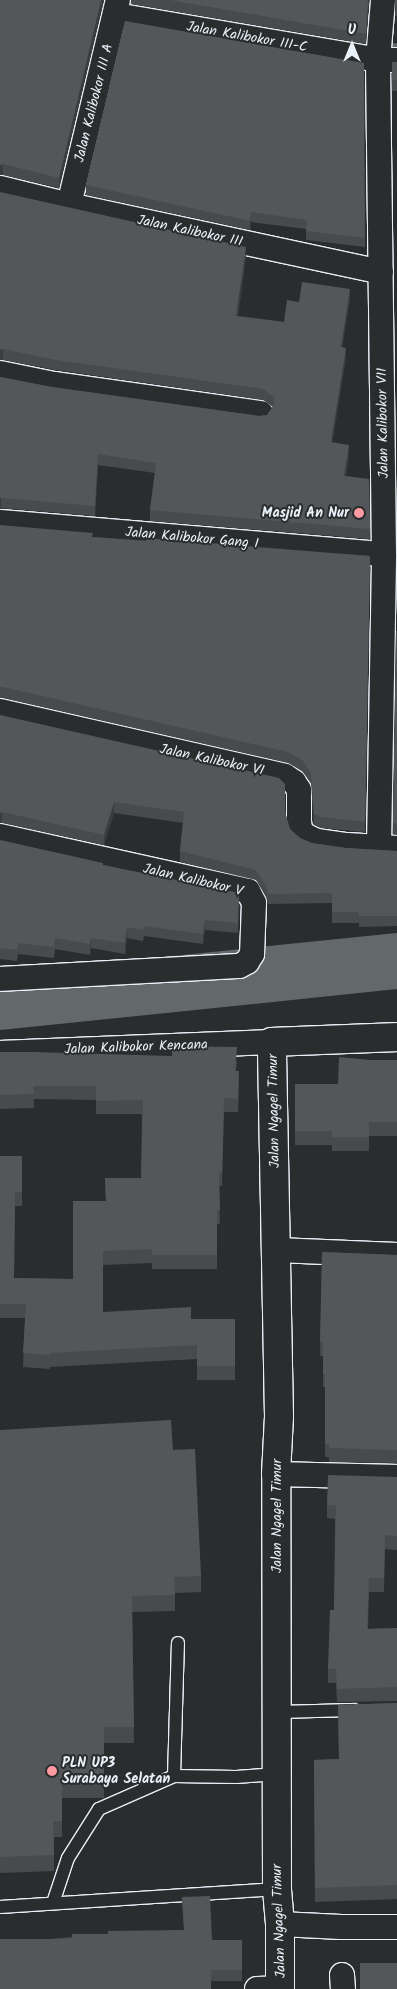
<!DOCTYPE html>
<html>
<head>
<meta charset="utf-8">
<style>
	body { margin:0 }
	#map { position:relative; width:397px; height:1989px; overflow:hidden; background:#2a2d2e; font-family:Kalam,sans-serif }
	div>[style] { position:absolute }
	.stream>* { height:9px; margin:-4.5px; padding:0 4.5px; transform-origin:4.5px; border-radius:4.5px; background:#63686b }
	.river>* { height:56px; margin:-28px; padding:0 28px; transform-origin:28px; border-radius:28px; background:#63686b }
	.roads { filter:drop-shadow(1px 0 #e8f1f8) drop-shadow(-1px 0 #e8f1f8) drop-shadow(0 1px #e8f1f8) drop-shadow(0 -1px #e8f1f8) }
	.service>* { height:12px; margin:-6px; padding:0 6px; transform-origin:6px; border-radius:6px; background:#2a2d2e }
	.minor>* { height:24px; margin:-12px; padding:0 12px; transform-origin:12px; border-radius:12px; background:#2a2d2e }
	.tertiary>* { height:28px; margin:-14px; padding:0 14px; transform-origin:14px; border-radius:14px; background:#2a2d2e }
	.wall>* { inset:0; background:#474b4d; transform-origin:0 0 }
	.shaded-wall>* { inset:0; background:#3a3d3e; transform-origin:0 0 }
	.building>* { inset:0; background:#535759; transform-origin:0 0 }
	.dots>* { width:14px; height:14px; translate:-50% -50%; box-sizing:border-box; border:2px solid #2a2d2e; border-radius:50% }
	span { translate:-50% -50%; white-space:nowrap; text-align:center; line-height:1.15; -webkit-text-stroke:4px #2a2d2e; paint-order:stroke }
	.street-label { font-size:14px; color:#e8f1f8 }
	.poi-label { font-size:14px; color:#e8f1f8; font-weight:700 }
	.right { translate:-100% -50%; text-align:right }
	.left { translate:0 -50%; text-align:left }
	.north { position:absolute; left:327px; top:20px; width:50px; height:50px; -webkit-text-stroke:4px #2a2d2e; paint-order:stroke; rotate:0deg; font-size:14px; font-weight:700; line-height:20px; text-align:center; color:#e8f1f8 }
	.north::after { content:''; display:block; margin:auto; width:18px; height:22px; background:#e8f1f8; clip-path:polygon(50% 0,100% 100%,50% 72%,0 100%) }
</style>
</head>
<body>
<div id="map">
	<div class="stream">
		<i style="left:380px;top:48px;width:17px;rotate:-3deg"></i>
	</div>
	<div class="river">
		<i style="left:0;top:1002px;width:399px;rotate:-5.9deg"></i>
	</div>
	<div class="roads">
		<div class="service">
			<i style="left:277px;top:1712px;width:77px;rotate:-1.5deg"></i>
			<i style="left:174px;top:1776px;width:133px;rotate:-88.3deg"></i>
			<i style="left:53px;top:1903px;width:47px;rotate:-71.6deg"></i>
			<i style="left:68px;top:1858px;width:58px;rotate:-57.7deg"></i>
			<i style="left:99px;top:1809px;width:82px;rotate:-23.7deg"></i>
			<i style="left:174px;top:1776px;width:62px;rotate:0.9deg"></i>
			<i style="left:236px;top:1777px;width:41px;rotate:-4.2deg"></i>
			<i style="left:0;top:1907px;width:278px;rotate:-3.7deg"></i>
		</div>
		<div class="minor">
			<i style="left:116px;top:15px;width:266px;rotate:9.7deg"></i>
			<i style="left:378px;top:60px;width:19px"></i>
			<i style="left:0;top:188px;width:71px;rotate:13.8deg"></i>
			<i style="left:69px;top:205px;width:319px;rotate:12.1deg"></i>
			<i style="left:69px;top:205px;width:211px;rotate:-76.6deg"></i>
			<i style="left:0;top:373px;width:55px;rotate:11.5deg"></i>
			<i style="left:54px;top:384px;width:209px;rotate:8deg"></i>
			<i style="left:0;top:522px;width:385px;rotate:4.8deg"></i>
			<i style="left:0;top:711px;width:292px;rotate:12.8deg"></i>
			<i style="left:285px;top:776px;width:11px;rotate:34deg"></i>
			<i style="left:294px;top:782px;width:9px;rotate:58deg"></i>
			<i style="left:299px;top:790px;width:31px;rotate:90deg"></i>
			<i style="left:299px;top:821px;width:9px;rotate:84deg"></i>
			<i style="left:300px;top:830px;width:8px;rotate:45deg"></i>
			<i style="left:306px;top:836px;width:12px;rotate:24deg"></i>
			<i style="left:317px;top:841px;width:30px;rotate:8deg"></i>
			<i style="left:347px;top:845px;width:50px;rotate:3.4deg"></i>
			<i style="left:0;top:836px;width:254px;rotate:12.5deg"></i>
			<i style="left:248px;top:891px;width:13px;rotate:63deg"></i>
			<i style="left:254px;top:903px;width:51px;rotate:92.2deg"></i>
			<i style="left:252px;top:954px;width:9px;rotate:122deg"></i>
			<i style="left:247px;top:962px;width:9px;rotate:153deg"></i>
			<i style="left:239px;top:966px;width:239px;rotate:176.9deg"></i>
			<i style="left:379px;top:846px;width:292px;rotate:-89deg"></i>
			<i style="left:384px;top:554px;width:494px;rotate:-90.7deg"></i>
			<i style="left:378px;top:60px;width:60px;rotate:-85.2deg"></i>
			<i style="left:0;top:1053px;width:272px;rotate:-2.3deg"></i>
			<i style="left:277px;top:1250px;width:120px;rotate:2.4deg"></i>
			<i style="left:276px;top:1474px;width:121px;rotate:1.4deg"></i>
			<i style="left:280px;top:1924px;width:61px;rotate:2.8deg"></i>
			<i style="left:341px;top:1927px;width:56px"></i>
			<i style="left:342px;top:1975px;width:14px;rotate:86deg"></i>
			<i style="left:257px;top:1989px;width:23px;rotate:-2deg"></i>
		</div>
		<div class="tertiary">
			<i style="left:280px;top:1989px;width:65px;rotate:-90deg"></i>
			<i style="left:280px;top:1924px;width:35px;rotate:-95deg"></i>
			<i style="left:277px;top:1889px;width:415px;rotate:-90.1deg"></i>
			<i style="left:276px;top:1474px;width:58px;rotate:-87deg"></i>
			<i style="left:279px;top:1416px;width:374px;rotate:-91.1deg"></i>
			<i style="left:272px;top:1042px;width:125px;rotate:-2.3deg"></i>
		</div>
	</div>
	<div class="wall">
		<i style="clip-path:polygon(0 0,104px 0,59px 188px,3px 175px,0 175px)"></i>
		<i style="clip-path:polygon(131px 0,369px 0,366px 44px,131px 4px)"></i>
		<i style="left:395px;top:0;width:2px;height:16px"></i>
		<i style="clip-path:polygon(125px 21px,365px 238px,365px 247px,306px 240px,306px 229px,251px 222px,250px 230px,86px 195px,86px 185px)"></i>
		<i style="left:397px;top:62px;width:29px;height:5px;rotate:90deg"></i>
		<i style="clip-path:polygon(0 192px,246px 257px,238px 316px,284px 322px,299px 302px,350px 299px,342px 347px,346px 358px,332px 443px,349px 456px,346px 476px,369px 479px,370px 539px,150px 521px,150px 510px,155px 473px,98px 465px,95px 516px,1px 508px,0 377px,52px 387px,259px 416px,267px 415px,273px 407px,263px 400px,56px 370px,3px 360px)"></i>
		<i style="clip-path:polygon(0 525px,93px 537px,370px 556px,365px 832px,321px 828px,314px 825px,311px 783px,302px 771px,288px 763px,3px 698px,0 698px)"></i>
		<i style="clip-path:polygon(396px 631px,397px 631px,397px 835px,393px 834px)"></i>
		<i style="clip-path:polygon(0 715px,285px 812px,290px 829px,300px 838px,312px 843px,346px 848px,397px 851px,397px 926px,359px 927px,359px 923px,332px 923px,332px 903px,268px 904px,266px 897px,256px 880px,180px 862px,180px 851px,183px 823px,114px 813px,104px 845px,2px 823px,0 823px)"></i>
		<i style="clip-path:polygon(0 840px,103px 865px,239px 893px,238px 933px,205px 930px,203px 944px,144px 936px,143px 941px,127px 938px,125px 954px,91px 948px,90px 955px,55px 949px,54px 958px,18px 954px,17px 961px,0 959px)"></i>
		<i style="clip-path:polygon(0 1052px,237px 1061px,236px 1071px,239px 1085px,238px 1112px,224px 1112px,222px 1186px,219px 1186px,220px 1224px,217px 1224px,217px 1269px,152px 1269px,152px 1263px,103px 1265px,103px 1312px,191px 1319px,235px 1319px,235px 1380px,197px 1380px,197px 1359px,50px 1367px,50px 1369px,23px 1367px,25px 1318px,0 1318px,0 1156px,22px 1156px,22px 1206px,15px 1206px,14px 1278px,73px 1279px,106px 1201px,105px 1178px,141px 1178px,142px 1114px,96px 1114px,96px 1100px,34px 1099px,34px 1108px,0 1109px)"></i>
		<i style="clip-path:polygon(370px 1060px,397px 1060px,397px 1136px,369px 1136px,369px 1151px,332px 1151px,332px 1145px,295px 1145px,295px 1084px,338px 1084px)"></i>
		<i style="clip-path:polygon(322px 1252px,397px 1255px,397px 1463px,329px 1462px,329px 1457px,325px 1457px,325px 1387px,323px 1387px,323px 1356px,320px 1356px)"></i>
		<i style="clip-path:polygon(0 1430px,173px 1450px,201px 1576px,201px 1592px,175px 1593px,175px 1611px,132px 1612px,134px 1743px,104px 1743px,104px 1798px,62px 1798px,62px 1837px,54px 1837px,54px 1871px,0 1873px)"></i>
		<i style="clip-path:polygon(397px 1477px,397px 1550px,385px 1549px,384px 1592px,369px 1592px,368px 1629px,397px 1628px,397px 1701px,337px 1702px,336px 1683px,328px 1683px,328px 1669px,334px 1610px,335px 1519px,327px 1518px,327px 1505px)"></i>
		<i style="clip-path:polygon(397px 1703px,397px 1899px,315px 1902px,314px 1760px,339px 1759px,338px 1705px)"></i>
		<i style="clip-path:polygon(182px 1897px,212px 1940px,242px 1940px,242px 1981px,211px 1981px,51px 1939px,108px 1934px,184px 1930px)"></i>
	</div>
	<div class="shaded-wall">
		<i style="clip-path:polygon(101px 0,104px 0,59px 188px,59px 178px)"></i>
		<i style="clip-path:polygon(368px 0,369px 0,366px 44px,366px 34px)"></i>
		<i style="left:3px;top:164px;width:11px;height:3px;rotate:90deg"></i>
		<i style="clip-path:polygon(251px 212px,251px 222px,250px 230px,250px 221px)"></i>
		<i style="clip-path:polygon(246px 247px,246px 257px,236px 327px,236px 316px)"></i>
		<i style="clip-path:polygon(350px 289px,350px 299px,341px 357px,341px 347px)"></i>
		<i style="clip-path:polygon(346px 348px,346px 358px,331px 453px,331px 442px)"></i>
		<i style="left:3px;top:349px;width:11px;height:3px;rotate:90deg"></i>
		<i style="clip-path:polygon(349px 445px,349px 456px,344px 486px,344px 476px)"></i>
		<i style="clip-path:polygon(98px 454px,98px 465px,95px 516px,95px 506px)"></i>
		<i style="left:0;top:498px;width:1px;height:11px"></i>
		<i style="clip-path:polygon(114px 802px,114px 813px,104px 845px,104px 835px)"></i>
		<i style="left:2px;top:812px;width:11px;height:2px;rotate:90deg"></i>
		<i style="clip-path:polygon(205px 920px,205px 930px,203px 944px,203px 934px)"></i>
		<i style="clip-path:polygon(127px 927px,127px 938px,125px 954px,125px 943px)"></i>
		<i style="clip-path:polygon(91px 938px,91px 948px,90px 955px,90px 944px)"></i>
		<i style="clip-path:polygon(239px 1071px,239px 1085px,238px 1112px,238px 1099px)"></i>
	</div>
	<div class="building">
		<i style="clip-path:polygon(0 0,101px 0,59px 178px,3px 164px,0 165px)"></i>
		<i style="clip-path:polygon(170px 0,368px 0,366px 34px)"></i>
		<i style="left:395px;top:0;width:2px;height:6px"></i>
		<i style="clip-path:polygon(125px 21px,364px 63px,365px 238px,306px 231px,307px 220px,251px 212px,250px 221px,86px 185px)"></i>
		<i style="left:397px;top:62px;width:18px;height:5px;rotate:90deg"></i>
		<i style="clip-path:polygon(0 192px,246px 247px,236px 316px,284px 322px,287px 300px,299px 302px,302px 282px,350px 289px,341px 347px,346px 348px,331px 442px,349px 445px,344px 476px,369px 479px,370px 529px,150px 510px,156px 463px,98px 454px,95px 506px,0 498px,0 377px,52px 387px,259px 416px,267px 415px,274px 405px,274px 397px,263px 389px,56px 360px,3px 349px,0 350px)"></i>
		<i style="clip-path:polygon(0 525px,93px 533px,92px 537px,146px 541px,146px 538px,370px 556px,365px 822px,321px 817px,314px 814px,311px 773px,302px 760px,288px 752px,3px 687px,0 687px)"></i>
		<i style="clip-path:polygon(396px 631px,397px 631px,397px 824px,393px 823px)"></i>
		<i style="clip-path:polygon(0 715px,279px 778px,285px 784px,285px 812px,290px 829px,300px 838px,312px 843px,346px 848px,397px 851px,397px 916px,359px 916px,359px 912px,332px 912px,332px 893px,268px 894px,266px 886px,256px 870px,180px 851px,184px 812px,114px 802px,104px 835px,2px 812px,0 813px)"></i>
		<i style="clip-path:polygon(0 840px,103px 863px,103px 865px,239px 893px,238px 923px,205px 920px,203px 934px,144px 926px,143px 930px,127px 927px,125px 943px,91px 938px,90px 944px,55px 938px,54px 947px,18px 943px,17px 950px,0 948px)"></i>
		<i style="clip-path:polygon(172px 1046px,237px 1047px,235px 1071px,239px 1071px,238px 1099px,224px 1098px,222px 1172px,219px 1172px,220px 1210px,217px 1210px,217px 1255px,152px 1255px,152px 1249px,103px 1251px,103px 1312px,191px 1307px,191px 1319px,235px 1319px,235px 1366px,197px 1366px,197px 1345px,50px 1353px,50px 1355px,23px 1353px,26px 1304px,0 1304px,0 1156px,22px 1156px,22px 1192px,15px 1192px,14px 1278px,73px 1279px,73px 1201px,106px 1201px,105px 1178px,141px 1178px,143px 1100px,96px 1101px,96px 1086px,33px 1086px,34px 1094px,0 1095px,0 1052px,33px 1052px,172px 1056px)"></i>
		<i style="clip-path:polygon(339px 1057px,370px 1060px,397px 1060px,397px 1122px,369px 1122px,369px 1137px,332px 1137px,332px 1131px,295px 1131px,295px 1084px,338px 1084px)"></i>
		<i style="clip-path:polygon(322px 1252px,397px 1255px,397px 1450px,329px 1448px,329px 1444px,325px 1444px,325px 1374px,323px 1374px,323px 1342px,320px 1342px)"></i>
		<i style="clip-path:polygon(171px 1420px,173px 1450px,195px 1449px,201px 1576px,174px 1577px,175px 1595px,132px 1596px,134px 1727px,104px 1727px,104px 1782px,62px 1782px,62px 1821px,53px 1821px,54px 1855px,0 1857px,0 1430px)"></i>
		<i style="clip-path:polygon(328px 1475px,397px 1477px,397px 1536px,385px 1535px,384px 1578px,369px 1578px,367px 1629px,397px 1628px,397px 1687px,337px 1689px,336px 1669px,328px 1669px,330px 1610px,334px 1610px,336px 1505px,327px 1505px)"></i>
		<i style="clip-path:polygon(397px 1703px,397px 1885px,315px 1888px,314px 1760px,339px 1759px,338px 1705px)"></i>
		<i style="clip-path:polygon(210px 1896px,212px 1940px,242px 1940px,242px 1970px,211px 1970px,211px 1989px,0 1989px,0 1939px,51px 1939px,72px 1938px,72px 1934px,108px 1934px,108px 1931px,184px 1930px,182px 1897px)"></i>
		<i style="left:360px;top:1963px;width:37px;height:26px"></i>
	</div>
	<div class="dots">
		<i style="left:359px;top:513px;background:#ff9aa2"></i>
		<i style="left:52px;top:1771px;background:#ff9aa2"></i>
	</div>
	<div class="street-label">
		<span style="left:247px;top:37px;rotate:10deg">Jalan Kalibokor III-C</span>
		<span style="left:94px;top:103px;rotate:-76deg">Jalan Kalibokor III A</span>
		<span style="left:190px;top:231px;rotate:12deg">Jalan Kalibokor III</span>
		<span style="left:383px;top:423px;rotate:-91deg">Jalan Kalibokor VII</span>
		<span style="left:192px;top:538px;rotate:5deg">Jalan Kalibokor Gang I</span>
		<span style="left:212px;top:760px;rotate:12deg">Jalan Kalibokor VI</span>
		<span style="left:193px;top:880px;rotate:13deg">Jalan Kalibokor V</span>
		<span style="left:136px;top:1047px;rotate:-2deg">Jalan Kalibokor Kencana</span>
		<span style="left:274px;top:1111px;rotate:-91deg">Jalan Ngagel Timur</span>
		<span style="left:277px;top:1516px;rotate:-90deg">Jalan Ngagel Timur</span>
		<span style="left:279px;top:1921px;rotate:-92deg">Jalan Ngagel Timur</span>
	</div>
	<div class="poi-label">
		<span class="right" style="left:349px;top:513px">Masjid An Nur</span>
		<span class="left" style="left:62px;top:1771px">PLN UP3<br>Surabaya Selatan</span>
	</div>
	<div class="north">U</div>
</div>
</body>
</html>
